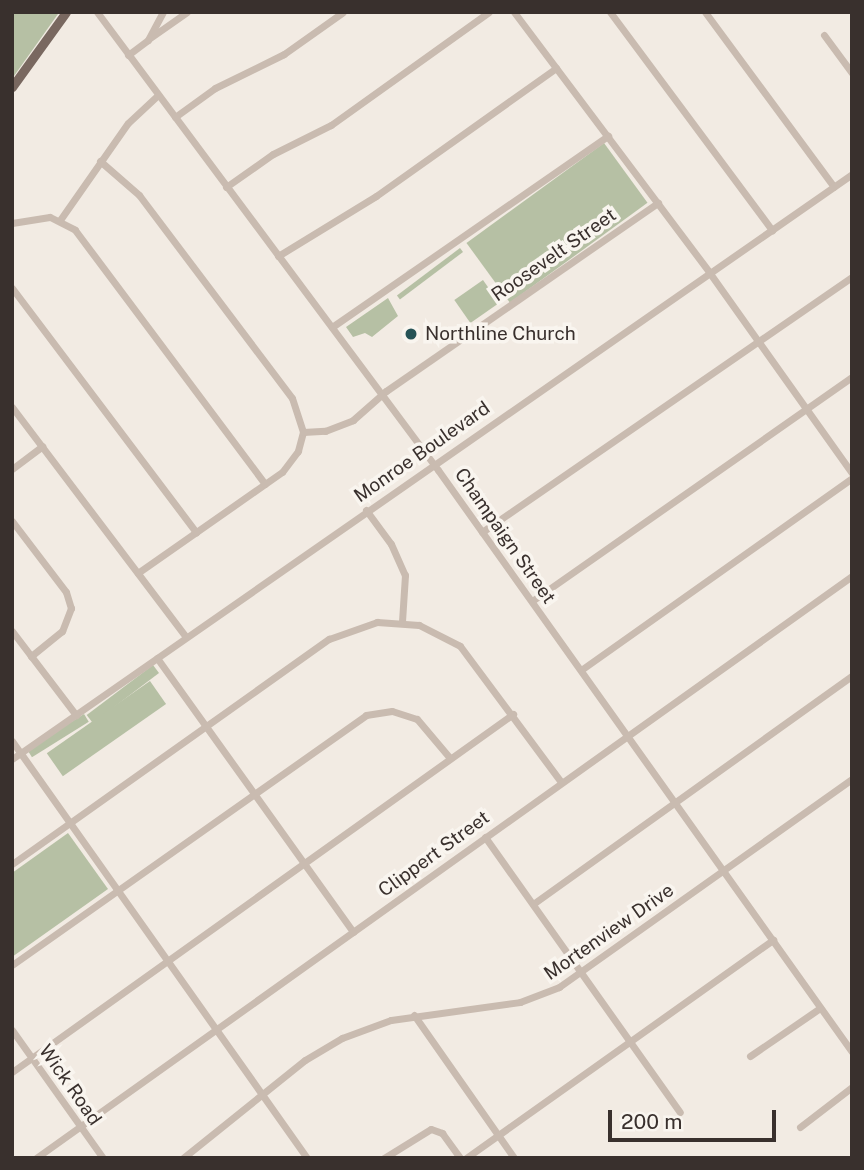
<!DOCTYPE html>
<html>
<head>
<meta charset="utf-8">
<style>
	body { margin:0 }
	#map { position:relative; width:864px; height:1170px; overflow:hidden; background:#f2ebe3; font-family:"Public Sans",sans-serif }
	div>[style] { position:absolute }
	.green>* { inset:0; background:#b6c0a4; transform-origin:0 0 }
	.minor>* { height:7px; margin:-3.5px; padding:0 3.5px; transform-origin:3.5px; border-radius:3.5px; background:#c9bbb0 }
	.major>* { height:9px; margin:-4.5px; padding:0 4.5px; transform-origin:4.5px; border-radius:4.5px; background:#796860 }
	.dots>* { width:19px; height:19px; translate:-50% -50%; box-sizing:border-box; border:4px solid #f9f5ef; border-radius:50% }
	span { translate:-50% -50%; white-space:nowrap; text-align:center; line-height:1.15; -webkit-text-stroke:7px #f9f5ef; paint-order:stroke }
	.street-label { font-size:19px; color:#39302d }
	.poi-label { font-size:19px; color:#39302d }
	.left { translate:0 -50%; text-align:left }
	.frame { position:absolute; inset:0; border:14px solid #39302d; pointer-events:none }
	.scale { position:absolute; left:608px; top:1110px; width:168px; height:32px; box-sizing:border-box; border:4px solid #39302d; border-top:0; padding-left:9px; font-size:21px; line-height:24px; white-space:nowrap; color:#39302d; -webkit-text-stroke:5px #f9f5ef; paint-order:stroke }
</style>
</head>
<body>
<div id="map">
	<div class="green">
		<i style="clip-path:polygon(12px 12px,58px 14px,14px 76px,12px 75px)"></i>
		<i style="left:604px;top:143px;width:74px;height:170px;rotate:54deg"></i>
		<i style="left:460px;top:248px;width:5px;height:79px;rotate:53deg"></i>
		<i style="left:483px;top:280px;width:28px;height:35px;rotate:55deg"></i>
		<i style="clip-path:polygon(388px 298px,398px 316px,372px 337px,365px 333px,353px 337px,346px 327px)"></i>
		<i style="left:153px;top:665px;width:10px;height:83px;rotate:53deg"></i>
		<i style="left:150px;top:681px;width:28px;height:126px;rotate:55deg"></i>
		<i style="left:84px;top:714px;width:9px;height:67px;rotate:58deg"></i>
		<i style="clip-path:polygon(68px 833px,108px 889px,12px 957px,12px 873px)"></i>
	</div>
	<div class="minor">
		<i style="left:97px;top:12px;width:571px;rotate:53.33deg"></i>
		<i style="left:438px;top:470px;width:714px;rotate:54.57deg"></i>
		<i style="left:514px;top:12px;width:325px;rotate:53.1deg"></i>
		<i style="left:709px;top:272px;width:247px;rotate:54.6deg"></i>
		<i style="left:610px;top:12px;width:272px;rotate:53.4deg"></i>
		<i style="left:705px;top:12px;width:217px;rotate:53.6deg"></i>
		<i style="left:824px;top:35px;width:47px;rotate:53.6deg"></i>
		<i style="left:150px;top:38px;width:45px;rotate:-35.1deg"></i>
		<i style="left:128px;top:55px;width:25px;rotate:-37deg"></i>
		<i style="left:148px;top:40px;width:32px;rotate:-62deg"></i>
		<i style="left:175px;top:117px;width:49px;rotate:-35.9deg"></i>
		<i style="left:215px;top:88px;width:77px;rotate:-26.2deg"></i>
		<i style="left:284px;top:54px;width:72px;rotate:-35.4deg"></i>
		<i style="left:100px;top:161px;width:52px;rotate:41.1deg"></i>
		<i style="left:139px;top:195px;width:254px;rotate:53deg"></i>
		<i style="left:292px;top:398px;width:36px;rotate:72deg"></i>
		<i style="left:303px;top:432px;width:20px;rotate:105deg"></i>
		<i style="left:298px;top:451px;width:26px;rotate:127deg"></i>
		<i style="left:282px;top:472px;width:176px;rotate:145deg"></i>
		<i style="left:226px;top:187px;width:57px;rotate:-35.1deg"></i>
		<i style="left:273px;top:154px;width:65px;rotate:-26.6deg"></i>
		<i style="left:331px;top:125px;width:194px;rotate:-35.6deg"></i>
		<i style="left:60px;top:220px;width:118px;rotate:-55deg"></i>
		<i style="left:128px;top:123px;width:41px;rotate:-43deg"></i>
		<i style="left:12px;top:223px;width:38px;rotate:-9deg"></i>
		<i style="left:50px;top:217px;width:28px;rotate:27deg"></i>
		<i style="left:75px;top:230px;width:317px;rotate:53.2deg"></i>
		<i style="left:278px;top:256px;width:115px;rotate:-31.5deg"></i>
		<i style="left:376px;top:196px;width:221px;rotate:-35.4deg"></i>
		<i style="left:12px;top:288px;width:306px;rotate:53deg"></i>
		<i style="left:332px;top:327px;width:336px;rotate:-34.7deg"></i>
		<i style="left:12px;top:407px;width:288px;rotate:52.9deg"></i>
		<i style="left:303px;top:432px;width:22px;rotate:-3deg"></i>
		<i style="left:325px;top:431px;width:30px;rotate:-21deg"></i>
		<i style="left:353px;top:420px;width:44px;rotate:-41.3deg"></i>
		<i style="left:386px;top:391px;width:331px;rotate:-34.7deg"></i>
		<i style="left:12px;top:469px;width:38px;rotate:-37deg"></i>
		<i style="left:366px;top:510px;width:42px;rotate:53.7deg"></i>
		<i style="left:391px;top:544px;width:34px;rotate:66deg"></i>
		<i style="left:405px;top:575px;width:47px;rotate:93.7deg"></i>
		<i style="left:12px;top:521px;width:89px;rotate:52.7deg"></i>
		<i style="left:66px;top:592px;width:17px;rotate:73deg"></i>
		<i style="left:71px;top:608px;width:25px;rotate:111deg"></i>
		<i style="left:62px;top:631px;width:40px;rotate:141deg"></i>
		<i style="left:482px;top:532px;width:449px;rotate:-34.6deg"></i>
		<i style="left:532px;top:601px;width:391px;rotate:-35deg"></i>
		<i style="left:12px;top:631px;width:106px;rotate:52.7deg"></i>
		<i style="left:157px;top:658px;width:337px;rotate:54.4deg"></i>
		<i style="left:581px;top:670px;width:332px;rotate:-35.3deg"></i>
		<i style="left:12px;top:741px;width:511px;rotate:54.72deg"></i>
		<i style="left:12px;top:759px;width:1024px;rotate:-34.85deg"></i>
		<i style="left:485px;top:837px;width:337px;rotate:54.7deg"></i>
		<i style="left:12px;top:864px;width:389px;rotate:-35.4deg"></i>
		<i style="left:329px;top:639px;width:51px;rotate:-19.5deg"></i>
		<i style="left:377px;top:622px;width:42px;rotate:4.1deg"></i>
		<i style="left:419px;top:625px;width:46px;rotate:27.1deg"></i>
		<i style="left:460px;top:646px;width:169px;rotate:53.4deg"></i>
		<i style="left:533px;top:904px;width:392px;rotate:-35.6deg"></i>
		<i style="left:12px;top:965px;width:433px;rotate:-35.2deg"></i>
		<i style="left:366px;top:715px;width:26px;rotate:-9deg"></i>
		<i style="left:392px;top:711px;width:26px;rotate:18deg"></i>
		<i style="left:417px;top:719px;width:51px;rotate:49.8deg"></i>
		<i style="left:414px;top:1015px;width:174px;rotate:55deg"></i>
		<i style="left:12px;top:1030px;width:157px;rotate:54.6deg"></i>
		<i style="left:750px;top:1056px;width:85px;rotate:-34.4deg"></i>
		<i style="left:12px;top:1072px;width:616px;rotate:-35.55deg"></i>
		<i style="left:800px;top:1127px;width:66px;rotate:-37.6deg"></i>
		<i style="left:36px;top:1158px;width:1002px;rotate:-35.5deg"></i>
		<i style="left:183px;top:1158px;width:156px;rotate:-38.8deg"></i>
		<i style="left:305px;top:1060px;width:43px;rotate:-30.7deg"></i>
		<i style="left:342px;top:1038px;width:52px;rotate:-20.2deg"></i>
		<i style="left:391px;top:1020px;width:130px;rotate:-7.9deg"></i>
		<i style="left:520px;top:1002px;width:42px;rotate:-21deg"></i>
		<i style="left:559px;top:987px;width:359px;rotate:-35.4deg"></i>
		<i style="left:384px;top:1158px;width:55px;rotate:-31.7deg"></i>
		<i style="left:431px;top:1129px;width:12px;rotate:20deg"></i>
		<i style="left:442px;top:1133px;width:31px;rotate:54deg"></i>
		<i style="left:466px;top:1158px;width:377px;rotate:-35.4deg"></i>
	</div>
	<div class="major">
		<i style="left:12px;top:87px;width:92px;rotate:-54.2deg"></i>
	</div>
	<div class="dots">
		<i style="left:411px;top:334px;background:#265356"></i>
	</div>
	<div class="street-label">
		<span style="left:554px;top:255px;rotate:-35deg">Roosevelt Street</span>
		<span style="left:422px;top:452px;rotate:-35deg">Monroe Boulevard</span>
		<span style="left:505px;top:536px;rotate:55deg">Champaign Street</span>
		<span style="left:434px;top:854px;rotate:-36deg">Clippert Street</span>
		<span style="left:609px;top:932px;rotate:-35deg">Mortenview Drive</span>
		<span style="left:70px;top:1085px;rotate:55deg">Wick Road</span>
	</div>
	<div class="poi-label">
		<span class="left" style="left:425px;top:334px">Northline Church</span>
	</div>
	<div class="frame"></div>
	<div class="scale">200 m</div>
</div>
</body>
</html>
